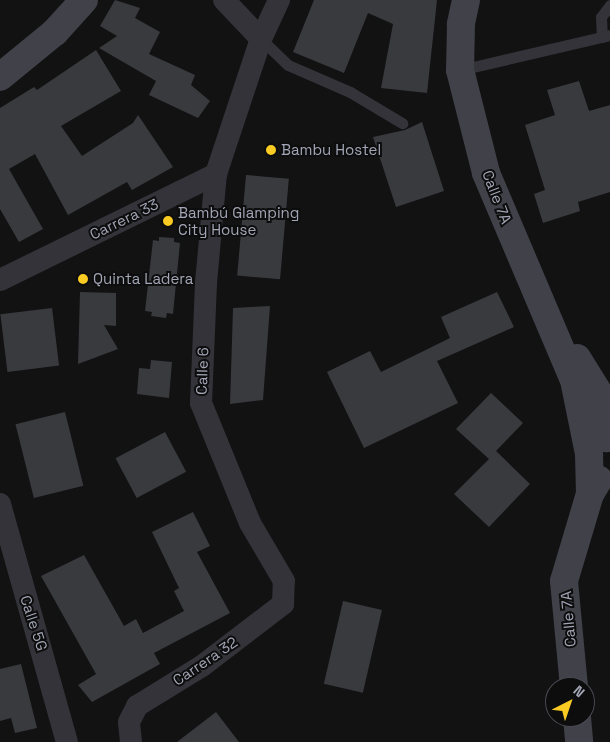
<!DOCTYPE html>
<html>
<head>
<meta charset="utf-8">
<style>
	body { margin:0 }
	#map { position:relative; width:610px; height:742px; overflow:hidden; background:#121213; font-family:"Space Grotesk",sans-serif }
	div>[style] { position:absolute }
	.building>* { inset:0; background:#393a3e; transform-origin:0 0 }
	.lane>* { height:11px; margin:-5.5px; padding:0 5.5px; transform-origin:5.5px; border-radius:5.5px; background:#333339 }
	.street>* { height:22px; margin:-11px; padding:0 11px; transform-origin:11px; border-radius:11px; background:#333339 }
	.secondary>* { height:28px; margin:-14px; padding:0 14px; transform-origin:14px; border-radius:14px; background:#404149 }
	.dots>* { width:14px; height:14px; translate:-50% -50%; box-sizing:border-box; border:2px solid #0d0d0e; border-radius:50% }
	span { translate:-50% -50%; white-space:nowrap; text-align:center; line-height:1.15; -webkit-text-stroke:4px #0d0d0e; paint-order:stroke }
	.poi-label { font-size:15px; color:#a2a6b5 }
	.left { translate:0 -50%; text-align:left }
	.street-label { font-size:15px; color:#a2a6b5 }
	.north { position:absolute; left:545px; top:677px; width:50px; height:50px; box-sizing:border-box; background:#0d0d0e; border:1px solid #494a51; border-radius:50%; rotate:41deg; font-size:14px; font-weight:700; line-height:20px; text-align:center; color:#a2a6b5 }
	.north::after { content:''; display:block; margin:auto; width:18px; height:22px; background:#facc23; clip-path:polygon(50% 0,100% 100%,50% 72%,0 100%) }
</style>
</head>
<body>
<div id="map">
	<div class="building">
		<i style="clip-path:polygon(115px 0,140px 8px,135px 18px,160px 32px,149px 54px,195px 75px,191px 85px,210px 101px,198px 118px,149px 95px,156px 81px,99px 48px,117px 36px,100px 26px)"></i>
		<i style="clip-path:polygon(314px 0,437px 0,427px 93px,381px 88px,393px 24px,368px 13px,344px 73px,293px 52px)"></i>
		<i style="clip-path:polygon(96px 50px,121px 91px,61px 126px,82px 156px,133px 123px,138px 115px,173px 167px,132px 190px,127px 182px,68px 215px,35px 154px,9px 169px,43px 229px,19px 242px,0 209px,0 108px,34px 87px,37px 90px)"></i>
		<i style="clip-path:polygon(579px 81px,589px 111px,610px 105px,610px 192px,578px 202px,580px 211px,543px 223px,534px 194px,545px 190px,525px 125px,555px 115px,547px 90px)"></i>
		<i style="clip-path:polygon(422px 122px,444px 191px,396px 207px,373px 137px,405px 130px)"></i>
		<i style="left:246px;top:175px;width:43px;height:101px;rotate:5deg"></i>
		<i style="clip-path:polygon(159px 237px,174px 238px,174px 242px,180px 243px,173px 314px,167px 313px,166px 318px,151px 316px,152px 312px,145px 311px,153px 240px,159px 241px)"></i>
		<i style="clip-path:polygon(80px 292px,116px 293px,116px 326px,104px 325px,118px 349px,78px 364px)"></i>
		<i style="clip-path:polygon(497px 292px,514px 327px,437px 361px,458px 403px,364px 448px,327px 372px,370px 351px,381px 372px,450px 338px,441px 317px)"></i>
		<i style="clip-path:polygon(270px 306px,263px 400px,230px 404px,233px 308px)"></i>
		<i style="left:52px;top:308px;width:58px;height:52px;rotate:83deg"></i>
		<i style="clip-path:polygon(151px 360px,172px 362px,169px 398px,137px 394px,139px 368px,150px 369px)"></i>
		<i style="clip-path:polygon(491px 393px,523px 423px,496px 451px,530px 484px,489px 527px,454px 494px,489px 459px,456px 429px)"></i>
		<i style="left:65px;top:412px;width:76px;height:51px;rotate:76deg"></i>
		<i style="left:165px;top:432px;width:45px;height:56px;rotate:62deg"></i>
		<i style="clip-path:polygon(193px 512px,210px 546px,197px 552px,230px 613px,154px 653px,160px 664px,92px 702px,78px 685px,96px 674px,41px 576px,84px 555px,124px 626px,136px 619px,143px 633px,184px 611px,174px 591px,179px 588px,152px 532px)"></i>
		<i style="left:343px;top:601px;width:40px;height:85px;rotate:13deg"></i>
		<i style="clip-path:polygon(21px 664px,37px 728px,15px 733px,11px 718px,0 721px,0 669px)"></i>
		<i style="clip-path:polygon(216px 712px,239px 742px,177px 742px)"></i>
	</div>
	<div class="lane">
		<i style="left:602px;top:37px;width:20px;rotate:-93deg"></i>
		<i style="left:601px;top:17px;width:15px;rotate:-53deg"></i>
		<i style="left:261px;top:39px;width:37px;rotate:44deg"></i>
		<i style="left:288px;top:65px;width:68px;rotate:23.5deg"></i>
		<i style="left:350px;top:92px;width:61px;rotate:30.8deg"></i>
		<i style="left:460px;top:70px;width:154px;rotate:-13.1deg"></i>
	</div>
	<div class="street">
		<i style="left:224px;top:0;width:54px;rotate:46.5deg"></i>
		<i style="left:0;top:280px;width:241px;rotate:-26.1deg"></i>
		<i style="left:0;top:504px;width:247px;rotate:74.3deg"></i>
		<i style="left:131px;top:742px;width:20px;rotate:-96deg"></i>
		<i style="left:129px;top:722px;width:18px;rotate:-63deg"></i>
		<i style="left:137px;top:706px;width:76px;rotate:-31.6deg"></i>
		<i style="left:202px;top:666px;width:102px;rotate:-37.4deg"></i>
		<i style="left:283px;top:604px;width:23px;rotate:-88deg"></i>
		<i style="left:284px;top:581px;width:67px;rotate:-120.4deg"></i>
		<i style="left:250px;top:523px;width:130px;rotate:-112.2deg"></i>
		<i style="left:201px;top:403px;width:120px;rotate:-87.6deg"></i>
		<i style="left:206px;top:283px;width:109px;rotate:-84.8deg"></i>
		<i style="left:216px;top:174px;width:142px;rotate:-71.6deg"></i>
		<i style="left:261px;top:39px;width:43px;rotate:-65.2deg"></i>
	</div>
	<div class="secondary">
		<i style="left:466px;top:0;width:25px;rotate:102deg"></i>
		<i style="left:461px;top:24px;width:46px;rotate:91.2deg"></i>
		<i style="left:460px;top:70px;width:106px;rotate:75.8deg"></i>
		<i style="left:486px;top:173px;width:225px;rotate:67deg"></i>
		<i style="left:574px;top:380px;width:76px;rotate:78.5deg"></i>
		<i style="left:589px;top:454px;width:40px;rotate:88.6deg"></i>
		<i style="left:0;top:77px;width:71px;rotate:-39.3deg"></i>
		<i style="left:55px;top:32px;width:43px;rotate:-47.8deg"></i>
		<i style="left:577px;top:358px;width:40px;rotate:58deg"></i>
		<i style="left:598px;top:392px;width:47px;rotate:80.1deg"></i>
		<i style="left:574px;top:687px;width:106px;rotate:-95.4deg"></i>
		<i style="left:564px;top:581px;width:91px;rotate:-73.4deg"></i>
		<i style="left:590px;top:494px;width:17px;rotate:-59deg"></i>
		<i style="left:577px;top:717px;width:25px;rotate:85deg"></i>
	</div>
	<div class="dots">
		<i style="left:271px;top:150px;background:#facc23"></i>
		<i style="left:168px;top:221px;background:#facc23"></i>
		<i style="left:83px;top:279px;background:#facc23"></i>
	</div>
	<div class="poi-label">
		<span class="left" style="left:281px;top:150px">Bambu Hostel</span>
		<span class="left" style="left:178px;top:221px">Bambú Glamping<br>City House</span>
		<span class="left" style="left:93px;top:279px">Quinta Ladera</span>
	</div>
	<div class="street-label">
		<span style="left:497px;top:197px;rotate:69deg">Calle 7A</span>
		<span style="left:124px;top:219px;rotate:-26deg">Carrera 33</span>
		<span style="left:202px;top:371px;rotate:-88deg">Calle 6</span>
		<span style="left:568px;top:619px;rotate:-95deg">Calle 7A</span>
		<span style="left:34px;top:623px;rotate:72deg">Calle 5G</span>
		<span style="left:205px;top:661px;rotate:-34deg">Carrera 32</span>
	</div>
	<div class="north">N</div>
</div>
</body>
</html>
